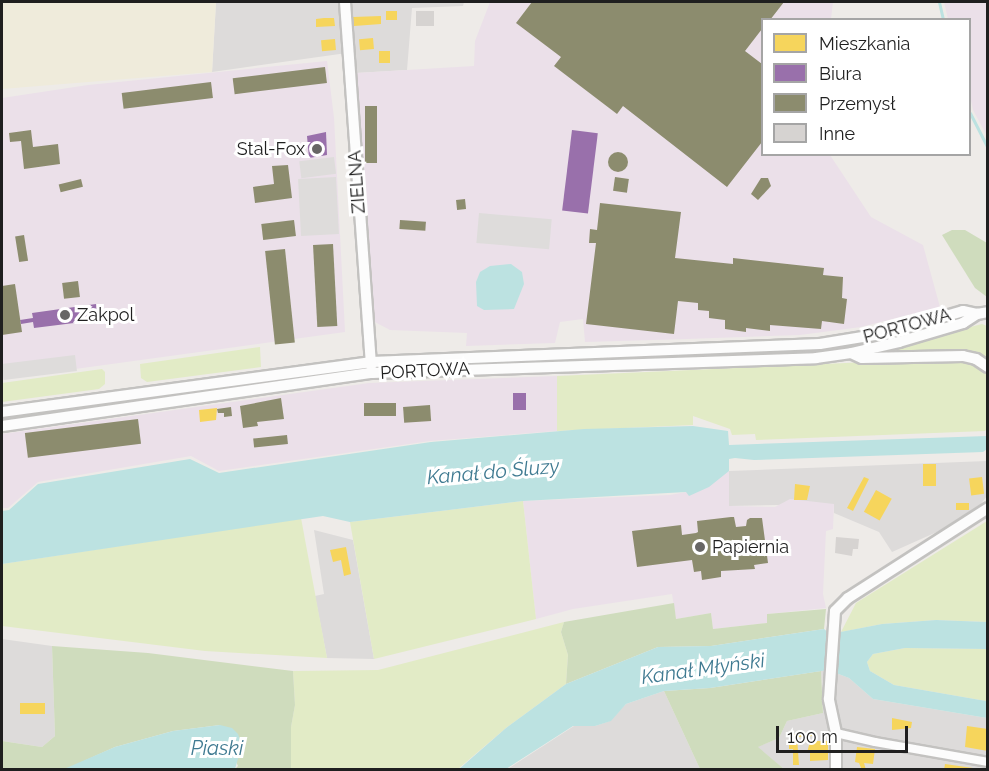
<!DOCTYPE html>
<html>
<head>
<meta charset="utf-8">
<style>
	body { margin:0 }
	#map { position:relative; width:989px; height:771px; overflow:hidden; background:#eeebe8; font-family:Raleway,sans-serif }
	div>[style] { position:absolute }
	.residential>* { inset:0; background:#dddbda }
	.industrial>* { inset:0; background:#ebe0e9 }
	.farmland>* { inset:0; background:#efebdb }
	.grass>* { inset:0; background:#e2ebc6 }
	.forest>* { inset:0; background:#cfdcbd }
	.parking>* { inset:0; background:#dedcdb; transform-origin:0 0 }
	.water>* { inset:0; background:#bce2e1 }
	.homes>* { inset:0; background:#f6d55c; transform-origin:0 0 }
	.offices>* { inset:0; background:#9970ab; transform-origin:0 0 }
	.industry>* { inset:0; background:#8c8c6e; transform-origin:0 0 }
	.round { border-radius:50% }
	.stream>* { height:3px; margin:-1.5px; padding:0 1.5px; transform-origin:1.5px; border-radius:1.5px; background:#bce2e1 }
	.building>* { inset:0; background:#d6d3d1; transform-origin:0 0 }
	.roads { filter:drop-shadow(2px 0 #c3c2c0) drop-shadow(-2px 0 #c3c2c0) drop-shadow(0 2px #c3c2c0) drop-shadow(0 -2px #c3c2c0) }
	.minor>* { height:8px; margin:-4px; padding:0 4px; transform-origin:4px; border-radius:4px; background:#fcfcfc }
	.tertiary>* { height:10px; margin:-5px; padding:0 5px; transform-origin:5px; border-radius:5px; background:#fcfcfc }
	.dots>* { width:16px; height:16px; translate:-50% -50%; box-sizing:border-box; border:3px solid #fff; border-radius:50% }
	span { translate:-50% -50%; white-space:nowrap; text-align:center; line-height:1.15; -webkit-text-stroke:6px #fff; paint-order:stroke }
	.poi-label { font-size:18px; color:#1f1f1f }
	.right { translate:-100% -50%; text-align:right }
	.left { translate:0 -50%; text-align:left }
	.street-label { font-size:18px; color:#1f1f1f }
	.water-label { font-size:20px; color:#3f7a91; font-style:italic }
	.frame { position:absolute; inset:0; border:3px solid #1f1f1f; pointer-events:none }
	.legend { position:absolute; left:761px; top:18px; width:210px; height:138px; box-sizing:border-box; background:#fff; border:2px solid #a5a5a5; margin:0; padding:8px 10px; list-style:none; font-size:18px; color:#1f1f1f }
	.legend li { display:flex; align-items:center; gap:12px; height:30px }
	.legend b { width:30px; border:2px solid #a5a5a5 }
	.scale { position:absolute; left:776px; top:726px; width:132px; height:27px; box-sizing:border-box; border:3px solid #1f1f1f; border-top:0; padding-left:8px; font-size:18px; line-height:21px; white-space:nowrap; color:#1f1f1f; -webkit-text-stroke:4px #fff; paint-order:stroke }
</style>
</head>
<body>
<div id="map">
	<div class="residential">
		<i style="clip-path:polygon(216px 2px,464px 2px,463px 6px,412px 8px,407px 70px,356px 73px,354px 52px,212px 72px)"></i>
		<i style="clip-path:polygon(987px 461px,987px 496px,980px 505px,948px 527px,892px 552px,879px 532px,834px 513px,834px 504px,729px 506px,729px 471px)"></i>
		<i style="clip-path:polygon(314px 530px,353px 540px,374px 659px,327px 658px,315px 596px,324px 594px)"></i>
		<i style="clip-path:polygon(2px 639px,52px 646px,55px 736px,42px 747px,2px 741px)"></i>
		<i style="clip-path:polygon(828px 670px,849px 678px,873px 699px,987px 718px,987px 769px,784px 769px,757px 747px,779px 738px,787px 721px,823px 713px,821px 671px)"></i>
		<i style="clip-path:polygon(664px 691px,700px 769px,506px 770px,574px 726px,595px 726px,610px 721px,626px 704px)"></i>
	</div>
	<div class="industrial">
		<i style="clip-path:polygon(490px 2px,833px 2px,831px 19px,762px 20px,762px 154px,830px 155px,871px 217px,923px 245px,940px 307px,861px 327px,800px 335px,687px 339px,585px 342px,583px 319px,560px 322px,555px 343px,466px 346px,467px 333px,390px 330px,371px 320px,356px 73px,474px 66px,475px 41px)"></i>
		<i style="clip-path:polygon(944px 2px,987px 2px,987px 136px,973px 110px,970px 96px,970px 20px,948px 19px)"></i>
		<i style="clip-path:polygon(327px 61px,334px 118px,345px 332px,2px 379px,2px 98px,88px 85px)"></i>
		<i style="clip-path:polygon(557px 376px,557px 431px,430px 441px,219px 471px,191px 456px,38px 482px,8px 508px,2px 508px,2px 434px,369px 383px)"></i>
		<i style="clip-path:polygon(729px 471px,729px 506px,775px 507px,790px 499px,834px 504px,833px 529px,826px 531px,823px 594px,826px 608px,767px 614px,767px 623px,713px 629px,711px 613px,676px 619px,672px 594px,573px 609px,536px 619px,523px 501px,670px 495px,686px 492px)"></i>
	</div>
	<div class="farmland">
		<i style="clip-path:polygon(2px 2px,216px 2px,212px 72px,2px 89px)"></i>
	</div>
	<div class="grass">
		<i style="clip-path:polygon(982px 324px,987px 326px,987px 362px,870px 353px)"></i>
		<i style="clip-path:polygon(843px 346px,846px 349px,828px 353px,581px 362px,578px 358px)"></i>
		<i style="clip-path:polygon(260px 347px,261px 367px,147px 382px,141px 378px,140px 364px)"></i>
		<i style="clip-path:polygon(958px 358px,971px 361px,987px 373px,988px 428px,985px 431px,756px 440px,755px 434px,732px 435px,730px 429px,693px 416px,693px 425px,557px 431px,557px 376px)"></i>
		<i style="clip-path:polygon(102px 369px,105px 372px,105px 384px,99px 389px,2px 402px,2px 383px)"></i>
		<i style="clip-path:polygon(523px 501px,536px 619px,374px 659px,350px 522px)"></i>
		<i style="clip-path:polygon(301px 518px,327px 658px,205px 651px,2px 626px,2px 564px)"></i>
		<i style="clip-path:polygon(987px 521px,987px 622px,936px 620px,882px 624px,841px 632px,856px 603px)"></i>
		<i style="clip-path:polygon(564px 622px,561px 632px,568px 655px,566px 684px,506px 728px,458px 769px,291px 770px,291px 727px,295px 705px,293px 671px,378px 670px)"></i>
		<i style="clip-path:polygon(905px 648px,987px 649px,986px 701px,894px 685px,870px 671px,867px 662px,873px 654px)"></i>
	</div>
	<div class="forest">
		<i style="clip-path:polygon(952px 230px,965px 230px,987px 243px,987px 297px,975px 288px,942px 235px)"></i>
		<i style="clip-path:polygon(674px 603px,676px 619px,711px 613px,713px 629px,767px 623px,767px 614px,826px 609px,824px 629px,711px 646px,658px 647px,566px 684px,568px 655px,561px 632px,564px 622px)"></i>
		<i style="clip-path:polygon(52px 646px,148px 653px,293px 671px,295px 705px,291px 727px,291px 769px,235px 769px,238px 766px,220px 725px,173px 731px,115px 747px,66px 769px,2px 770px,2px 741px,42px 747px,55px 736px)"></i>
		<i style="clip-path:polygon(821px 671px,823px 713px,787px 721px,779px 738px,758px 747px,784px 769px,700px 769px,664px 691px,710px 688px)"></i>
	</div>
	<div class="parking">
		<i style="left:334px;top:157px;width:17px;height:35px;rotate:83deg"></i>
		<i style="left:336px;top:177px;width:57px;height:38px;rotate:87deg"></i>
		<i style="left:479px;top:213px;width:73px;height:30px;rotate:5deg"></i>
		<i style="left:75px;top:355px;width:16px;height:74px;rotate:83deg"></i>
	</div>
	<div class="water">
		<i style="clip-path:polygon(511px 264px,522px 272px,524px 284px,514px 309px,484px 310px,477px 306px,476px 282px,480px 272px,490px 266px)"></i>
		<i style="clip-path:polygon(693px 426px,728px 431px,729px 445px,987px 436px,987px 449px,983px 452px,754px 460px,735px 458px,729px 459px,729px 471px,709px 487px,689px 496px,686px 492px,523px 501px,350px 522px,323px 516px,2px 564px,2px 511px,9px 510px,38px 484px,190px 459px,219px 473px,431px 442px,584px 429px)"></i>
		<i style="clip-path:polygon(936px 620px,987px 622px,987px 649px,905px 648px,873px 654px,867px 662px,870px 671px,894px 685px,986px 701px,987px 718px,873px 699px,849px 678px,828px 670px,710px 688px,664px 691px,626px 704px,611px 721px,595px 726px,573px 726px,506px 769px,458px 770px,506px 728px,566px 684px,658px 647px,711px 646px,824px 629px,830px 634px,882px 624px)"></i>
		<i style="clip-path:polygon(220px 725px,232px 728px,238px 734px,242px 745px,235px 769px,64px 769px,115px 747px,173px 731px)"></i>
	</div>
	<div class="homes">
		<i style="left:386px;top:11px;width:11px;height:9px"></i>
		<i style="clip-path:polygon(381px 16px,381px 24px,354px 26px,353px 17px)"></i>
		<i style="clip-path:polygon(324px 18px,334px 18px,335px 26px,316px 27px,316px 19px)"></i>
		<i style="left:373px;top:38px;width:11px;height:14px;rotate:85deg"></i>
		<i style="left:335px;top:39px;width:11px;height:14px;rotate:85deg"></i>
		<i style="left:390px;top:51px;width:12px;height:11px;rotate:90deg"></i>
		<i style="clip-path:polygon(217px 408px,216px 420px,200px 422px,199px 410px)"></i>
		<i style="left:923px;top:464px;width:13px;height:22px"></i>
		<i style="clip-path:polygon(864px 477px,869px 479px,853px 511px,847px 508px)"></i>
		<i style="left:982px;top:477px;width:17px;height:13px;rotate:83deg"></i>
		<i style="clip-path:polygon(795px 484px,810px 486px,807px 500px,794px 500px)"></i>
		<i style="left:876px;top:490px;width:18px;height:25px;rotate:29deg"></i>
		<i style="left:956px;top:503px;width:13px;height:7px"></i>
		<i style="clip-path:polygon(346px 547px,351px 574px,344px 576px,341px 560px,333px 562px,330px 550px)"></i>
		<i style="left:20px;top:703px;width:25px;height:11px"></i>
		<i style="clip-path:polygon(892px 718px,912px 722px,911px 728px,892px 730px)"></i>
		<i style="clip-path:polygon(967px 726px,988px 729px,988px 751px,965px 747px)"></i>
		<i style="clip-path:polygon(789px 734px,812px 734px,812px 736px,797px 737px,799px 765px,793px 765px,793px 749px,789px 749px)"></i>
		<i style="clip-path:polygon(810px 741px,828px 741px,828px 760px,810px 761px,810px 753px,807px 753px)"></i>
		<i style="clip-path:polygon(857px 747px,875px 749px,873px 764px,864px 763px,866px 770px,862px 770px,859px 763px,855px 762px)"></i>
		<i style="clip-path:polygon(945px 764px,973px 768px,973px 770px,944px 770px)"></i>
	</div>
	<div class="offices">
		<i style="left:572px;top:130px;width:26px;height:81px;rotate:7deg"></i>
		<i style="clip-path:polygon(326px 132px,327px 155px,309px 158px,307px 136px)"></i>
		<i style="clip-path:polygon(96px 304px,98px 320px,34px 328px,33px 322px,21px 324px,20px 320px,33px 318px,32px 313px)"></i>
		<i style="left:526px;top:393px;width:17px;height:13px;rotate:90deg"></i>
	</div>
	<div class="industry">
		<i style="clip-path:polygon(532px 2px,784px 2px,770px 20px,762px 20px,762px 29px,745px 51px,762px 64px,762px 142px,727px 187px,623px 106px,617px 114px,554px 66px,561px 57px,516px 23px)"></i>
		<i style="left:325px;top:67px;width:16px;height:93px;rotate:83deg"></i>
		<i style="left:211px;top:82px;width:16px;height:90px;rotate:83deg"></i>
		<i style="left:365px;top:106px;width:12px;height:57px"></i>
		<i style="clip-path:polygon(31px 130px,33px 147px,58px 144px,60px 164px,24px 169px,21px 141px,10px 142px,9px 133px)"></i>
		<i class="round" style="left:608px;top:152px;width:20px;height:20px"></i>
		<i style="clip-path:polygon(288px 165px,292px 198px,255px 203px,253px 187px,274px 184px,272px 166px)"></i>
		<i style="left:615px;top:177px;width:14px;height:14px;rotate:8deg"></i>
		<i style="clip-path:polygon(761px 178px,768px 178px,771px 186px,758px 200px,751px 194px)"></i>
		<i style="left:81px;top:179px;width:8px;height:23px;rotate:76deg"></i>
		<i style="left:465px;top:199px;width:10px;height:9px;rotate:84deg"></i>
		<i style="clip-path:polygon(600px 203px,681px 212px,675px 258px,733px 264px,733px 258px,824px 268px,823px 275px,843px 277px,842px 298px,847px 299px,844px 324px,822px 321px,821px 329px,770px 325px,770px 331px,746px 328px,746px 332px,725px 329px,725px 320px,709px 318px,709px 311px,698px 310px,698px 303px,678px 301px,674px 334px,586px 324px,596px 243px,589px 243px,590px 229px,597px 230px)"></i>
		<i style="left:294px;top:220px;width:16px;height:33px;rotate:83deg"></i>
		<i style="left:400px;top:220px;width:26px;height:9px;rotate:4deg"></i>
		<i style="left:24px;top:235px;width:26px;height:9px;rotate:81deg"></i>
		<i style="left:333px;top:244px;width:82px;height:20px;rotate:87deg"></i>
		<i style="left:285px;top:249px;width:94px;height:20px;rotate:84deg"></i>
		<i style="left:78px;top:281px;width:16px;height:16px;rotate:83deg"></i>
		<i style="clip-path:polygon(15px 284px,22px 332px,2px 335px,2px 286px)"></i>
		<i style="clip-path:polygon(281px 398px,284px 419px,257px 422px,258px 426px,243px 428px,240px 406px)"></i>
		<i style="left:396px;top:403px;width:13px;height:32px;rotate:90deg"></i>
		<i style="left:430px;top:405px;width:16px;height:27px;rotate:86deg"></i>
		<i style="clip-path:polygon(231px 407px,232px 416px,224px 417px,224px 413px,218px 413px,217px 409px)"></i>
		<i style="left:138px;top:419px;width:25px;height:114px;rotate:83deg"></i>
		<i style="left:287px;top:435px;width:9px;height:34px;rotate:84deg"></i>
		<i style="clip-path:polygon(731px 517px,734px 517px,736px 527px,746px 526px,747px 520px,750px 518px,762px 518px,768px 563px,754px 565px,755px 569px,721px 571px,721px 577px,702px 580px,701px 571px,694px 572px,692px 560px,637px 567px,632px 531px,681px 525px,682px 535px,696px 533px,698px 532px,697px 521px)"></i>
	</div>
	<div class="stream">
		<i style="left:939px;top:2px;width:18px;rotate:77deg"></i>
		<i style="left:970px;top:113px;width:39px;rotate:63deg"></i>
	</div>
	<div class="building">
		<i style="left:434px;top:11px;width:15px;height:18px;rotate:90deg"></i>
		<i style="clip-path:polygon(836px 537px,859px 539px,858px 549px,853px 549px,852px 556px,835px 553px)"></i>
	</div>
	<div class="roads">
		<div class="minor">
			<i style="left:836px;top:733px;width:40px;rotate:13deg"></i>
			<i style="left:875px;top:742px;width:115px;rotate:10deg"></i>
		</div>
		<div class="tertiary">
			<i style="left:345px;top:2px;width:365px;rotate:85.9deg"></i>
			<i style="left:853px;top:354px;width:10px;rotate:24deg"></i>
			<i style="left:862px;top:358px;width:101px;rotate:-1.1deg"></i>
			<i style="left:963px;top:356px;width:13px;rotate:13deg"></i>
			<i style="left:976px;top:359px;width:14px;rotate:34deg"></i>
			<i style="left:2px;top:412px;width:372px;rotate:-7.7deg"></i>
			<i style="left:371px;top:362px;width:449px;rotate:-2.3deg"></i>
			<i style="left:820px;top:344px;width:68px;rotate:-9.3deg"></i>
			<i style="left:887px;top:333px;width:79px;rotate:-16.1deg"></i>
			<i style="left:963px;top:311px;width:14px;rotate:12deg"></i>
			<i style="left:977px;top:314px;width:11px;rotate:-10deg"></i>
			<i style="left:2px;top:426px;width:374px;rotate:-8.2deg"></i>
			<i style="left:372px;top:373px;width:444px;rotate:-1.9deg"></i>
			<i style="left:816px;top:358px;width:35px;rotate:-8deg"></i>
			<i style="left:851px;top:353px;width:49px;rotate:-12.9deg"></i>
			<i style="left:899px;top:342px;width:67px;rotate:-16.5deg"></i>
			<i style="left:963px;top:323px;width:17px;rotate:-33deg"></i>
			<i style="left:836px;top:770px;width:37px;rotate:-90deg"></i>
			<i style="left:836px;top:733px;width:35px;rotate:-102deg"></i>
			<i style="left:829px;top:699px;width:88px;rotate:-86.1deg"></i>
			<i style="left:835px;top:611px;width:18px;rotate:-45deg"></i>
			<i style="left:848px;top:598px;width:166px;rotate:-32.7deg"></i>
		</div>
	</div>
	<div class="dots">
		<i style="left:317px;top:149px;background:#676665"></i>
		<i style="left:65px;top:315px;background:#676665"></i>
		<i style="left:700px;top:547px;background:#676665"></i>
	</div>
	<div class="poi-label">
		<span class="right" style="left:305px;top:149px">Stal-Fox</span>
		<span class="left" style="left:77px;top:315px">Zakpol</span>
		<span class="left" style="left:712px;top:547px">Papiernia</span>
	</div>
	<div class="street-label">
		<span style="left:357px;top:182px;rotate:-94deg">ZIELNA</span>
		<span style="left:907px;top:326px;rotate:-15deg">PORTOWA</span>
		<span style="left:425px;top:371px;rotate:-3deg">PORTOWA</span>
	</div>
	<div class="water-label">
		<span style="left:493px;top:472px;rotate:-5deg">Kanał do Śluzy</span>
		<span style="left:703px;top:669px;rotate:-8deg">Kanał Młyński</span>
		<span style="left:217px;top:748px">Piaski</span>
	</div>
	<div class="frame"></div>
	<ul class="legend">
	<li><b style="height:16px;background:#f6d55c"></b>Mieszkania</li>
	<li><b style="height:16px;background:#9970ab"></b>Biura</li>
	<li><b style="height:16px;background:#8c8c6e"></b>Przemysł</li>
	<li><b style="height:16px;background:#d6d3d1"></b>Inne</li>
	</ul>
	<div class="scale">100 m</div>
</div>
</body>
</html>
